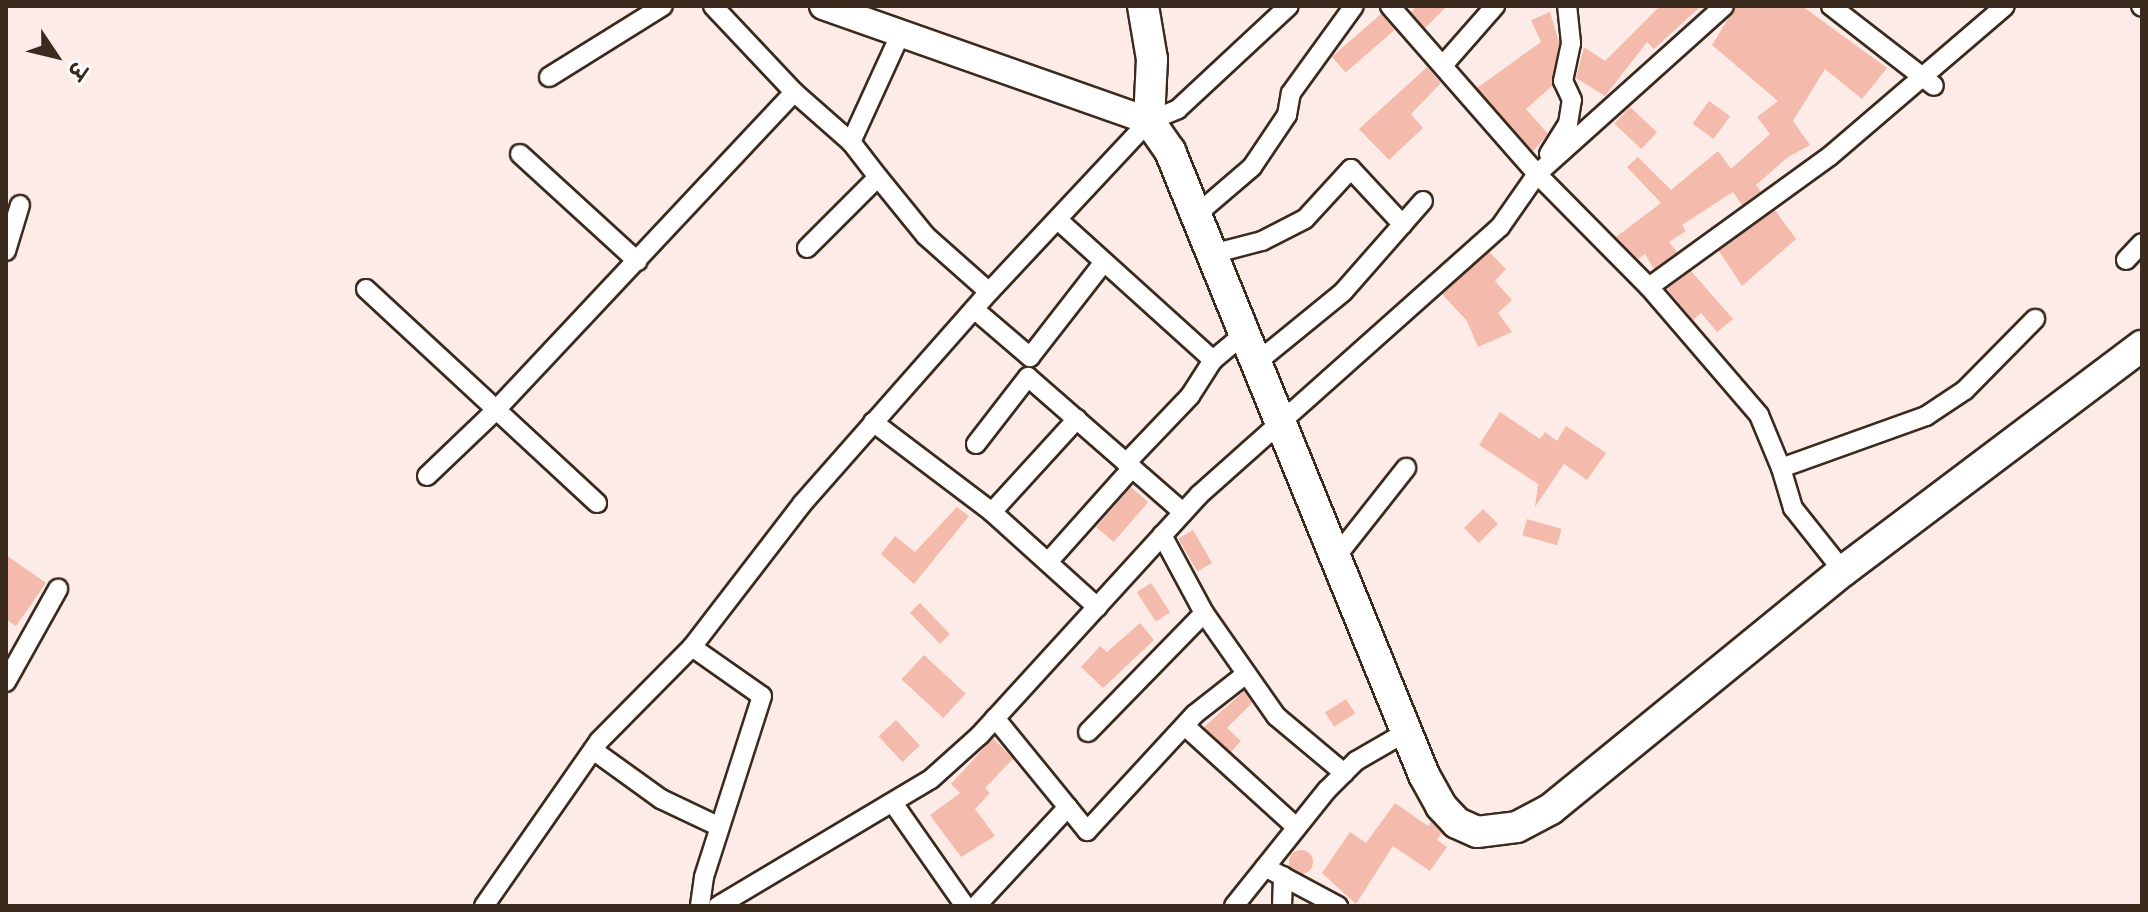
<!DOCTYPE html>
<html>
<head>
<meta charset="utf-8">
<style>
	body { margin:0 }
	#map { position:relative; width:2148px; height:912px; overflow:hidden; background:#fcebe6; font-family:Mynerve,"Playpen Sans Deva",sans-serif }
	div>[style] { position:absolute }
	.building>* { inset:0; background:#f4bbac; transform-origin:0 0 }
	.round { border-radius:50% }
	.roads { filter:drop-shadow(2px 0 #3b2a1e) drop-shadow(-2px 0 #3b2a1e) drop-shadow(0 2px #3b2a1e) drop-shadow(0 -2px #3b2a1e) }
	.minor>* { height:18px; margin:-9px; padding:0 9px; transform-origin:9px; border-radius:9px; background:#fff }
	.secondary>* { height:26px; margin:-13px; padding:0 13px; transform-origin:13px; border-radius:13px; background:#fff }
	.primary>* { height:30px; margin:-15px; padding:0 15px; transform-origin:15px; border-radius:15px; background:#fff }
	span { translate:-50% -50%; white-space:nowrap; text-align:center; line-height:1.15; -webkit-text-stroke:6px #fff; paint-order:stroke }
	.frame { position:absolute; inset:0; border:8px solid #3b2a1e; pointer-events:none }
	.north { position:absolute; left:16px; top:16px; width:80px; height:80px; -webkit-text-stroke:6px #fff; paint-order:stroke; rotate:125deg; font-size:22px; font-weight:700; line-height:32px; text-align:center; color:#3b2a1e }
	.north::after { content:''; display:block; margin:auto; width:28px; height:36px; background:#3b2a1e; clip-path:polygon(50% 0,100% 100%,50% 72%,0 100%) }
</style>
</head>
<body>
<div id="map">
	<div class="building">
		<i style="clip-path:polygon(1417px 6px,1447px 6px,1425px 28px,1411px 12px)"></i>
		<i style="clip-path:polygon(1660px 6px,1701px 6px,1654px 49px,1647px 42px,1605px 96px,1576px 78px,1584px 47px,1605px 61px)"></i>
		<i style="clip-path:polygon(1736px 6px,1802px 6px,1887px 68px,1862px 99px,1825px 69px,1793px 121px,1810px 145px,1788px 157px,1756px 185px,1761px 191px,1742px 205px,1733px 192px,1682px 225px,1686px 231px,1669px 242px,1677px 252px,1654px 269px,1645px 254px,1638px 259px,1616px 237px,1661px 203px,1627px 167px,1638px 157px,1671px 190px,1718px 151px,1731px 169px,1770px 134px,1757px 117px,1778px 101px,1712px 45px)"></i>
		<i style="clip-path:polygon(1550px 12px,1559px 42px,1552px 86px,1526px 109px,1548px 134px,1533px 151px,1477px 88px,1541px 42px,1531px 20px)"></i>
		<i style="left:1381px;top:14px;width:21px;height:65px;rotate:49deg"></i>
		<i style="clip-path:polygon(1427px 67px,1441px 83px,1411px 114px,1423px 128px,1389px 160px,1359px 129px)"></i>
		<i style="left:1709px;top:101px;width:26px;height:28px;rotate:36deg"></i>
		<i style="left:1630px;top:107px;width:37px;height:23px;rotate:43deg"></i>
		<i style="clip-path:polygon(1775px 210px,1796px 239px,1742px 286px,1719px 251px)"></i>
		<i style="clip-path:polygon(1489px 252px,1506px 269px,1495px 281px,1512px 300px,1498px 313px,1512px 332px,1478px 347px,1467px 321px,1442px 294px)"></i>
		<i style="clip-path:polygon(1691px 271px,1733px 319px,1717px 332px,1701px 313px,1693px 320px,1667px 289px)"></i>
		<i style="clip-path:polygon(1500px 412px,1540px 439px,1545px 432px,1557px 441px,1566px 426px,1606px 453px,1587px 480px,1564px 464px,1535px 507px,1538px 484px,1479px 445px)"></i>
		<i style="left:1131px;top:487px;width:23px;height:53px;rotate:41deg"></i>
		<i style="clip-path:polygon(957px 507px,969px 516px,914px 584px,881px 554px,895px 536px,915px 552px)"></i>
		<i style="left:1483px;top:509px;width:21px;height:27px;rotate:45deg"></i>
		<i style="left:1527px;top:519px;width:36px;height:17px;rotate:16deg"></i>
		<i style="left:1193px;top:530px;width:38px;height:17px;rotate:60deg"></i>
		<i style="clip-path:polygon(6px 555px,46px 583px,16px 626px,6px 619px)"></i>
		<i style="left:1151px;top:583px;width:35px;height:17px;rotate:57deg"></i>
		<i style="left:920px;top:603px;width:43px;height:14px;rotate:46deg"></i>
		<i style="clip-path:polygon(1140px 623px,1154px 640px,1103px 688px,1081px 667px,1100px 646px,1107px 652px)"></i>
		<i style="left:924px;top:655px;width:57px;height:33px;rotate:43deg"></i>
		<i style="clip-path:polygon(1244px 691px,1252px 703px,1227px 728px,1241px 741px,1231px 752px,1204px 727px)"></i>
		<i style="left:1346px;top:699px;width:17px;height:25px;rotate:57deg"></i>
		<i style="left:896px;top:720px;width:35px;height:24px;rotate:47deg"></i>
		<i style="clip-path:polygon(993px 738px,1013px 759px,985px 788px,990px 793px,975px 809px,995px 836px,961px 857px,930px 815px,960px 793px,951px 784px)"></i>
		<i style="clip-path:polygon(1395px 803px,1428px 826px,1431px 822px,1442px 833px,1437px 840px,1447px 847px,1430px 871px,1393px 846px,1356px 904px,1322px 873px,1350px 832px,1366px 843px)"></i>
		<i class="round" style="left:1289px;top:850px;width:24px;height:24px"></i>
	</div>
	<div class="roads">
		<div class="minor">
			<i style="left:713px;top:6px;width:118px;rotate:46.7deg"></i>
			<i style="left:794px;top:92px;width:76px;rotate:41.3deg"></i>
			<i style="left:1390px;top:6px;width:223px;rotate:48.8deg"></i>
			<i style="left:1537px;top:174px;width:159px;rotate:45.3deg"></i>
			<i style="left:1649px;top:287px;width:169px;rotate:49.3deg"></i>
			<i style="left:1759px;top:415px;width:57px;rotate:67.5deg"></i>
			<i style="left:1781px;top:468px;width:154px;rotate:-19.7deg"></i>
			<i style="left:1926px;top:416px;width:47px;rotate:-33.7deg"></i>
			<i style="left:1965px;top:390px;width:100px;rotate:-45.4deg"></i>
			<i style="left:1831px;top:6px;width:130px;rotate:37.8deg"></i>
			<i style="left:2141px;top:6px;width:1px;rotate:45deg"></i>
			<i style="left:1445px;top:63px;width:76px;rotate:-48.7deg"></i>
			<i style="left:549px;top:77px;width:134px;rotate:-31.9deg"></i>
			<i style="left:520px;top:154px;width:159px;rotate:42.4deg"></i>
			<i style="left:1549px;top:154px;width:36px;rotate:-58deg"></i>
			<i style="left:1568px;top:124px;width:24px;rotate:-81deg"></i>
			<i style="left:1572px;top:100px;width:21px;rotate:-115deg"></i>
			<i style="left:1563px;top:81px;width:39px;rotate:-78deg"></i>
			<i style="left:1571px;top:43px;width:37px;rotate:-96deg"></i>
			<i style="left:878px;top:177px;width:76px;rotate:50.9deg"></i>
			<i style="left:926px;top:236px;width:84px;rotate:41.6deg"></i>
			<i style="left:1196px;top:215px;width:74px;rotate:-40.6deg"></i>
			<i style="left:1252px;top:167px;width:63px;rotate:-56.1deg"></i>
			<i style="left:1287px;top:115px;width:22px;rotate:-80deg"></i>
			<i style="left:1291px;top:93px;width:107px;rotate:-54.1deg"></i>
			<i style="left:1058px;top:220px;width:209px;rotate:42.1deg"></i>
			<i style="left:807px;top:248px;width:100px;rotate:-45deg"></i>
			<i style="left:878px;top:177px;width:44px;rotate:-127.6deg"></i>
			<i style="left:851px;top:142px;width:120px;rotate:-65.4deg"></i>
			<i style="left:6px;top:251px;width:48px;rotate:-73.1deg"></i>
			<i style="left:1212px;top:254px;width:52px;rotate:-14.6deg"></i>
			<i style="left:1262px;top:241px;width:48px;rotate:-27.1deg"></i>
			<i style="left:1305px;top:219px;width:68px;rotate:-47.4deg"></i>
			<i style="left:1351px;top:169px;width:76px;rotate:47.1deg"></i>
			<i style="left:2126px;top:260px;width:23px;rotate:-47deg"></i>
			<i style="left:1649px;top:287px;width:223px;rotate:-35.9deg"></i>
			<i style="left:1830px;top:156px;width:230px;rotate:-40.6deg"></i>
			<i style="left:366px;top:289px;width:315px;rotate:42.8deg"></i>
			<i style="left:974px;top:309px;width:74px;rotate:40.6deg"></i>
			<i style="left:1030px;top:357px;width:120px;rotate:-52.1deg"></i>
			<i style="left:1256px;top:363px;width:112px;rotate:-39.2deg"></i>
			<i style="left:1343px;top:292px;width:121px;rotate:-48.7deg"></i>
			<i style="left:873px;top:422px;width:149px;rotate:37.1deg"></i>
			<i style="left:992px;top:512px;width:142px;rotate:42.1deg"></i>
			<i style="left:976px;top:444px;width:85px;rotate:-52.2deg"></i>
			<i style="left:1028px;top:377px;width:206px;rotate:41.1deg"></i>
			<i style="left:1126px;top:463px;width:93px;rotate:-46.3deg"></i>
			<i style="left:1190px;top:396px;width:43px;rotate:-57.4deg"></i>
			<i style="left:1213px;top:360px;width:40px;rotate:-40deg"></i>
			<i style="left:1781px;top:468px;width:42px;rotate:73.3deg"></i>
			<i style="left:1793px;top:508px;width:80px;rotate:51.6deg"></i>
			<i style="left:427px;top:476px;width:91px;rotate:-43.7deg"></i>
			<i style="left:493px;top:413px;width:440px;rotate:-46.8deg"></i>
			<i style="left:992px;top:512px;width:126px;rotate:-47.6deg"></i>
			<i style="left:1162px;top:535px;width:89px;rotate:61.7deg"></i>
			<i style="left:1204px;top:613px;width:126px;rotate:55deg"></i>
			<i style="left:1276px;top:716px;width:89px;rotate:40deg"></i>
			<i style="left:1335px;top:558px;width:115px;rotate:-51.7deg"></i>
			<i style="left:1048px;top:562px;width:126px;rotate:-48.2deg"></i>
			<i style="left:692px;top:647px;width:85px;rotate:35deg"></i>
			<i style="left:762px;top:696px;width:190px;rotate:107.8deg"></i>
			<i style="left:704px;top:877px;width:29px;rotate:98deg"></i>
			<i style="left:6px;top:682px;width:107px;rotate:-60.8deg"></i>
			<i style="left:995px;top:718px;width:146px;rotate:50.8deg"></i>
			<i style="left:1087px;top:831px;width:159px;rotate:-47.3deg"></i>
			<i style="left:1195px;top:714px;width:63px;rotate:-38deg"></i>
			<i style="left:1185px;top:726px;width:150px;rotate:42.3deg"></i>
			<i style="left:1088px;top:732px;width:166px;rotate:-45.7deg"></i>
			<i style="left:593px;top:750px;width:84px;rotate:35.8deg"></i>
			<i style="left:661px;top:799px;width:65px;rotate:25.4deg"></i>
			<i style="left:893px;top:803px;width:126px;rotate:55deg"></i>
			<i style="left:1265px;top:867px;width:83px;rotate:28.1deg"></i>
			<i style="left:484px;top:906px;width:201px;rotate:-55.1deg"></i>
			<i style="left:599px;top:741px;width:132px;rotate:-45.3deg"></i>
			<i style="left:692px;top:647px;width:180px;rotate:-52.4deg"></i>
			<i style="left:802px;top:504px;width:283px;rotate:-48.6deg"></i>
			<i style="left:989px;top:292px;width:234px;rotate:-46.9deg"></i>
			<i style="left:1149px;top:121px;width:31px;rotate:-22deg"></i>
			<i style="left:1178px;top:109px;width:151px;rotate:-42.9deg"></i>
			<i style="left:718px;top:906px;width:248px;rotate:-30.8deg"></i>
			<i style="left:931px;top:779px;width:66px;rotate:-41.9deg"></i>
			<i style="left:980px;top:735px;width:325px;rotate:-47.6deg"></i>
			<i style="left:1199px;top:495px;width:403px;rotate:-41.7deg"></i>
			<i style="left:1500px;top:227px;width:65px;rotate:-55.1deg"></i>
			<i style="left:1537px;top:174px;width:251px;rotate:-41.9deg"></i>
			<i style="left:976px;top:906px;width:135px;rotate:-47.1deg"></i>
			<i style="left:1234px;top:906px;width:149px;rotate:-51.3deg"></i>
			<i style="left:1327px;top:790px;width:41px;rotate:-45deg"></i>
			<i style="left:1356px;top:761px;width:58px;rotate:-30.1deg"></i>
			<i style="left:1282px;top:906px;width:30px;rotate:-88deg"></i>
		</div>
		<div class="secondary">
			<i style="left:823px;top:6px;width:346px;rotate:19.4deg"></i>
		</div>
		<div class="primary">
			<i style="left:1143px;top:6px;width:54px;rotate:80.4deg"></i>
			<i style="left:1152px;top:59px;width:62px;rotate:92.8deg"></i>
			<i style="left:1149px;top:121px;width:37px;rotate:55deg"></i>
			<i style="left:1170px;top:151px;width:674px;rotate:67.85deg"></i>
			<i style="left:1424px;top:775px;width:35px;rotate:61deg"></i>
			<i style="left:1441px;top:806px;width:23px;rotate:47deg"></i>
			<i style="left:1457px;top:823px;width:22px;rotate:24deg"></i>
			<i style="left:1477px;top:832px;width:40px;rotate:-7.1deg"></i>
			<i style="left:1517px;top:827px;width:38px;rotate:-28deg"></i>
			<i style="left:1551px;top:809px;width:377px;rotate:-39.2deg"></i>
			<i style="left:1843px;top:571px;width:374px;rotate:-37deg"></i>
		</div>
	</div>
	<div class="frame"></div>
	<div class="north">उ</div>
</div>
</body>
</html>
